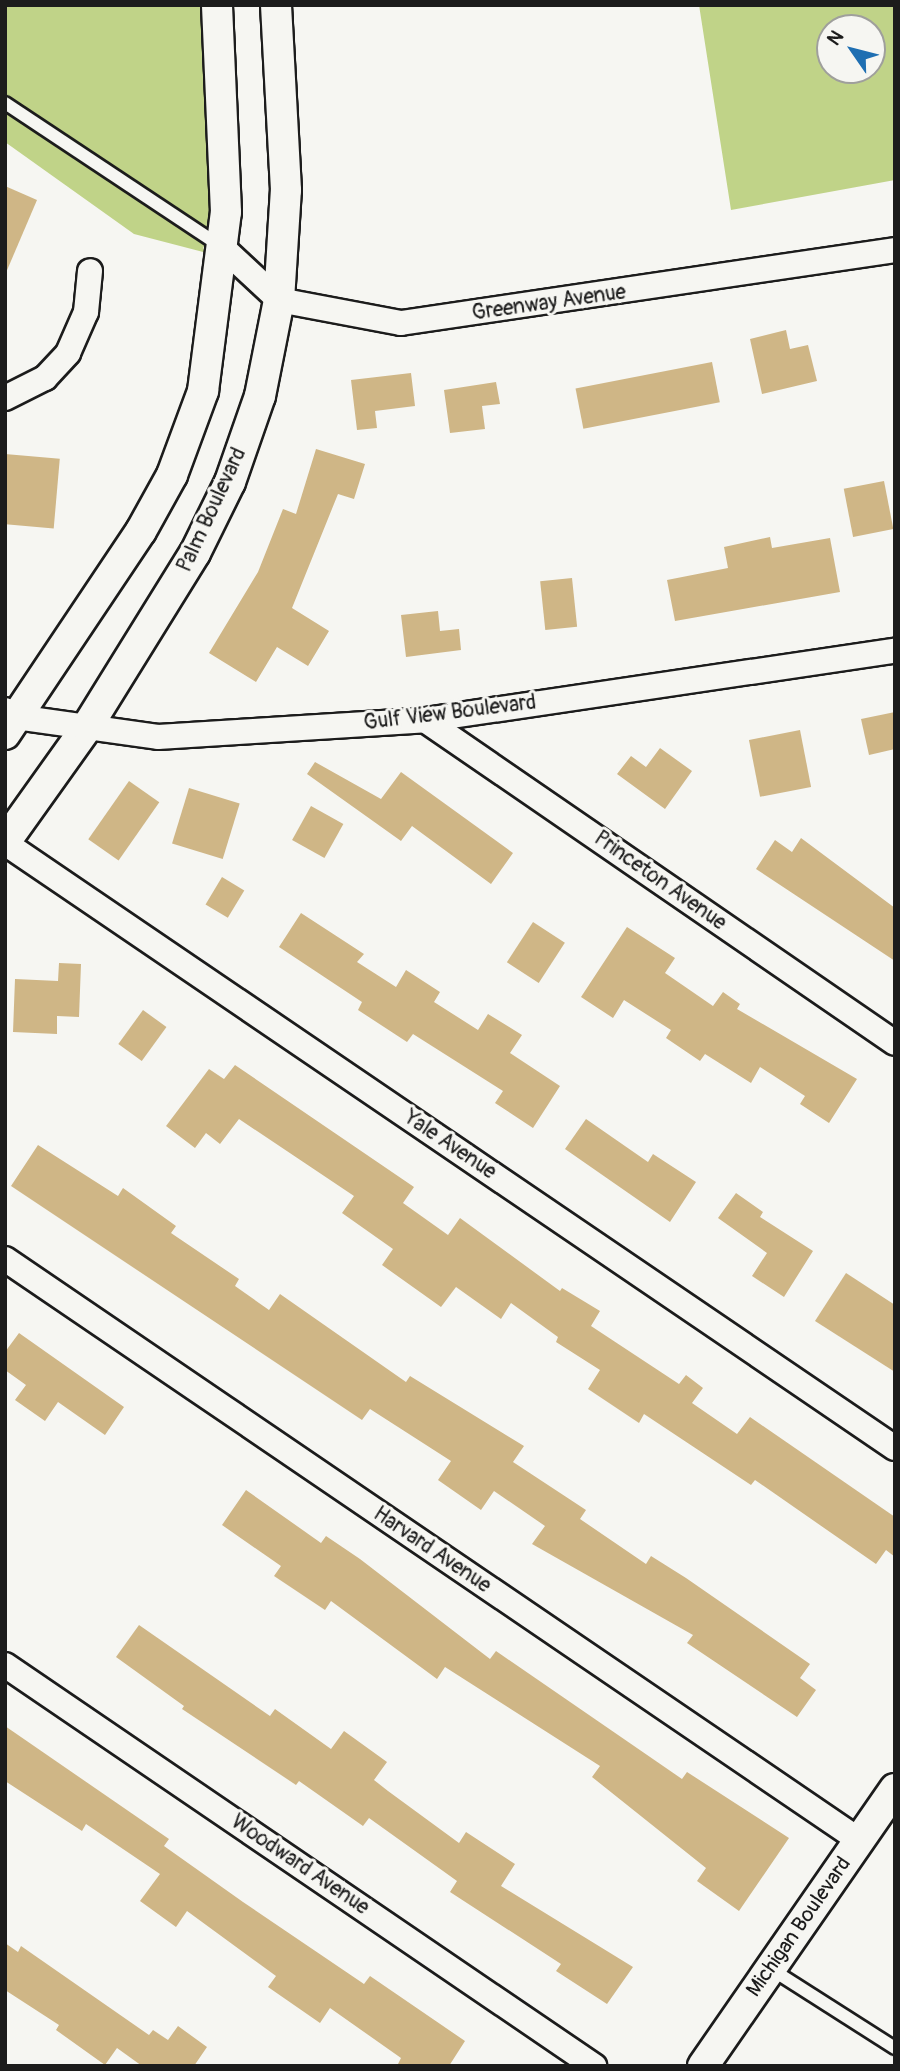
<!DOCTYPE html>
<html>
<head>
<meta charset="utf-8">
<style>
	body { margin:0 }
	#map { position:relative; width:900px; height:2071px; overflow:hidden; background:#f6f6f2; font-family:Pangolin,sans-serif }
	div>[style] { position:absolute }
	.green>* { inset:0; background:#c0d388 }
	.building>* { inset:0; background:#cfb686; transform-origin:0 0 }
	.roads { filter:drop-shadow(2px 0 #1c1c1c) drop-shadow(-2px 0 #1c1c1c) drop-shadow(0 2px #1c1c1c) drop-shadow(0 -2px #1c1c1c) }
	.service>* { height:12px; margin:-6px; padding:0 6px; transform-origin:6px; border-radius:6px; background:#f6f6f2 }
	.minor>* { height:24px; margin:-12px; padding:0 12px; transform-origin:12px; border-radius:12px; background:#f6f6f2 }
	.tertiary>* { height:30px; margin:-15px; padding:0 15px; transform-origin:15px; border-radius:15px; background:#f6f6f2 }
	span { translate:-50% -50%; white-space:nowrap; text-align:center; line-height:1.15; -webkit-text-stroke:6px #f6f6f2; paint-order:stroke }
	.street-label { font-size:21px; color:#1c1c1c }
	.frame { position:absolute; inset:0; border:7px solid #1c1c1c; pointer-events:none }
	.north { position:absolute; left:816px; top:14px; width:70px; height:70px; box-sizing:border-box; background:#f6f6f2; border:2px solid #9f9f9c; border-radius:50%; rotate:305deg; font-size:19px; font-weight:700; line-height:28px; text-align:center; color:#1c1c1c }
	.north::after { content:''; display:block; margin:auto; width:24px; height:32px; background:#1f6fb2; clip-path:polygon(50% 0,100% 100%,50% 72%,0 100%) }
</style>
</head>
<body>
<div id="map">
	<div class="green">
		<i style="clip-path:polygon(5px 5px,202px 5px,211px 210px,209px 241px,203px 248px,207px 253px,134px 234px,5px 142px)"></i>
		<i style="clip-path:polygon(evenodd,699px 5px,895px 5px,895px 180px,731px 210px,699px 5px,830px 28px,872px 28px,872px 70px,830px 70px,830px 28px)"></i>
	</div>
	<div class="building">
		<i style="clip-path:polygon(5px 186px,37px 200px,5px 275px)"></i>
		<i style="clip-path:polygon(786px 330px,790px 349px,808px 345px,817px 381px,762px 394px,750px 339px)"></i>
		<i style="left:712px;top:362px;width:41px;height:139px;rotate:79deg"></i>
		<i style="clip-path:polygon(411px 373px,415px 406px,375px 411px,377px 428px,357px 430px,351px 380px)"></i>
		<i style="clip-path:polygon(496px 382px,500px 404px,482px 406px,485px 429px,450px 433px,444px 390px)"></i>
		<i style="clip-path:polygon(316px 449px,365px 464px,354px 499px,338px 494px,292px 608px,329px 631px,308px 666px,277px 647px,256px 682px,209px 653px,258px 572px,283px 509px,296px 514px)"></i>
		<i style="left:5px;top:454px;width:55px;height:70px;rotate:5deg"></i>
		<i style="left:884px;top:481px;width:49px;height:41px;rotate:79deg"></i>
		<i style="clip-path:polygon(770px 537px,772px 548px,830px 538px,840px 592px,675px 621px,667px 580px,728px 568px,724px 547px)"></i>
		<i style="left:572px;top:578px;width:49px;height:32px;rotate:84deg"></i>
		<i style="clip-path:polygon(438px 611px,440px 631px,459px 629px,461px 650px,406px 657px,401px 615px)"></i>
		<i style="clip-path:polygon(895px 712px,895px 749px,869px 755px,861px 719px)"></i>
		<i style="left:800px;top:730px;width:58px;height:52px;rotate:79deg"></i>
		<i style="clip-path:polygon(660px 748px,692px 771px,665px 809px,617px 774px,631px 756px,646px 767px)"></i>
		<i style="clip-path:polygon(315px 762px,381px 799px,401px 772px,513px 853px,491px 884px,412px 826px,401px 841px,307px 774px)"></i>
		<i style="left:129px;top:781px;width:37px;height:71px;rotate:35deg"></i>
		<i style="left:189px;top:788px;width:53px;height:58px;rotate:17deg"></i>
		<i style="left:311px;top:806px;width:37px;height:39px;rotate:29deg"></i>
		<i style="clip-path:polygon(801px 838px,895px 908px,895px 961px,756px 869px,775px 840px,792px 852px)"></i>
		<i style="left:222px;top:877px;width:26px;height:32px;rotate:31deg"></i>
		<i style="clip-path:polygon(301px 913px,364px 954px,357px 962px,396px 987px,406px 970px,440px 992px,434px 1002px,478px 1030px,488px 1014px,522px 1035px,510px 1053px,560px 1086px,533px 1128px,495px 1103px,503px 1091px,413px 1034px,407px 1042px,358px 1010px,362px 1002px,279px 947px)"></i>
		<i style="left:533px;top:922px;width:38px;height:48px;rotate:33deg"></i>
		<i style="clip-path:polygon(627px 927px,675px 958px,665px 973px,713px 1006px,723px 992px,740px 1004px,737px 1009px,857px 1079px,829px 1123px,800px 1104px,805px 1096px,760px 1067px,751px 1083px,705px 1054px,700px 1061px,666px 1038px,671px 1030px,624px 1000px,613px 1018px,581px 997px)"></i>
		<i style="clip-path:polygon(59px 963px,81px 964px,79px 1017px,57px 1016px,57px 1034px,13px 1032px,15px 979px,58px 981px)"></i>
		<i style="left:143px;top:1010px;width:29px;height:42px;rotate:36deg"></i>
		<i style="clip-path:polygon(235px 1065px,414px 1187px,403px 1203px,448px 1235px,460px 1218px,560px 1291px,562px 1288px,600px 1311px,591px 1326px,679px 1384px,686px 1375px,703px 1388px,692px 1403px,737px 1434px,750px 1417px,895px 1517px,895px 1557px,886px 1550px,876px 1564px,755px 1480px,751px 1485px,644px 1414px,639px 1423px,588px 1389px,600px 1370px,556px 1342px,558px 1337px,511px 1303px,501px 1319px,456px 1287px,441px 1307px,382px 1265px,393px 1249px,342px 1213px,354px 1196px,239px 1119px,220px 1144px,206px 1133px,195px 1148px,166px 1126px,209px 1069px,224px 1079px)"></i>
		<i style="clip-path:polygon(586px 1119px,648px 1162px,653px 1154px,696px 1182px,670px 1222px,565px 1149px)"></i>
		<i style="clip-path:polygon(38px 1145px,118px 1196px,123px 1188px,176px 1226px,171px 1233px,239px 1279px,235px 1286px,269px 1310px,280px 1294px,406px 1382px,410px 1376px,524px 1446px,513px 1462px,586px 1510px,580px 1519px,646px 1564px,651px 1556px,686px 1578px,810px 1664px,800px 1678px,816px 1690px,797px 1717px,687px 1643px,693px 1635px,532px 1544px,545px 1526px,494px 1491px,481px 1510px,438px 1480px,451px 1461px,370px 1409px,362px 1420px,11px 1186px)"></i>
		<i style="clip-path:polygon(736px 1193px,763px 1212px,760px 1217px,813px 1251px,784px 1297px,752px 1276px,767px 1253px,718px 1218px)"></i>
		<i style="clip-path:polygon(846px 1273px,895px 1305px,895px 1372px,815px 1321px)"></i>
		<i style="clip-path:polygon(19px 1333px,124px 1407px,105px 1435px,58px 1402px,45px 1421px,15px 1400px,26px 1385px,5px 1370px,5px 1352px)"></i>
		<i style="clip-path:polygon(246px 1490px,321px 1543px,326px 1536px,360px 1559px,490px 1659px,496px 1651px,682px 1779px,687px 1772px,789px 1838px,739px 1911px,697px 1881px,706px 1868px,592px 1777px,600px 1766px,445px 1667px,437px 1679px,331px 1601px,325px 1610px,274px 1576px,281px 1566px,222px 1525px)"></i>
		<i style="clip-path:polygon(139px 1625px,270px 1716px,275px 1709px,331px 1749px,344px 1731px,387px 1762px,374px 1780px,388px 1791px,459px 1843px,466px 1832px,515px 1864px,501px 1886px,633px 1967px,607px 2004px,556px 1971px,561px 1964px,450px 1892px,457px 1881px,369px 1818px,363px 1826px,299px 1781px,296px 1785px,182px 1709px,184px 1706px,116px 1657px)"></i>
		<i style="clip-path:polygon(5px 1726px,169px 1839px,164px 1846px,243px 1902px,364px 1984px,370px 1976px,465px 2041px,449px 2066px,397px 2066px,401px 2058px,330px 2008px,320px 2023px,268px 1987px,276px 1976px,187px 1911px,176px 1927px,140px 1901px,160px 1874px,86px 1824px,82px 1831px,5px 1781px)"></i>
		<i style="clip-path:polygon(5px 1943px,18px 1952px,21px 1946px,149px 2035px,153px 2030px,168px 2040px,178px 2026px,207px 2047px,194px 2066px,142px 2066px,117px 2048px,105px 2065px,56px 2030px,59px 2025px,5px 1990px)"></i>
	</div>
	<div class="roads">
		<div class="service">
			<i style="left:5px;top:103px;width:258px;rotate:33.6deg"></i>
			<i style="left:771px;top:1969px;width:147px;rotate:32.5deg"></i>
		</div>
		<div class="minor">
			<i style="left:223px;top:248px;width:76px;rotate:42.9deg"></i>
			<i style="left:279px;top:300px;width:124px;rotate:10.7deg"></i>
			<i style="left:401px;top:323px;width:499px;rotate:-8.4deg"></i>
			<i style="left:5px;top:398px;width:45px;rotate:-26.6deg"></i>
			<i style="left:45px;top:378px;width:34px;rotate:-47deg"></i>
			<i style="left:68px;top:353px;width:45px;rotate:-66.3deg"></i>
			<i style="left:86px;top:312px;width:41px;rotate:-84.4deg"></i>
			<i style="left:5px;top:710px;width:13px;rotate:32deg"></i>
			<i style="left:16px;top:717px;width:143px;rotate:8deg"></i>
			<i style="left:158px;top:737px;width:268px;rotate:-3.6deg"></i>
			<i style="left:425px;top:720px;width:475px;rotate:-8.4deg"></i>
			<i style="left:425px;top:720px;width:570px;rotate:34.5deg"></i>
			<i style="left:5px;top:843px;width:1076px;rotate:34.21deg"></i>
			<i style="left:5px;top:1259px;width:1033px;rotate:34.23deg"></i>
			<i style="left:5px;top:1665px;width:713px;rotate:34.25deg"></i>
		</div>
		<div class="tertiary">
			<i style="left:5px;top:734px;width:244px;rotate:-56.2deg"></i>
			<i style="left:141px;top:531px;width:64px;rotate:-61deg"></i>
			<i style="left:172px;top:475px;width:90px;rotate:-69.7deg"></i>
			<i style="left:203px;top:391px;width:180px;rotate:-82.7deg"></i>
			<i style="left:226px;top:212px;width:207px;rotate:-92.5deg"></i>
			<i style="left:5px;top:842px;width:141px;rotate:-54.5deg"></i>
			<i style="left:87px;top:727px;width:205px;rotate:-58.2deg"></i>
			<i style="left:195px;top:553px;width:79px;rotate:-63.8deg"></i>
			<i style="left:230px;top:482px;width:91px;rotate:-70.8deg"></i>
			<i style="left:260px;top:396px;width:98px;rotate:-78.8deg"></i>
			<i style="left:279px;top:300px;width:110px;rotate:-86.4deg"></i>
			<i style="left:286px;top:190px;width:185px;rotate:-93.1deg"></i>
			<i style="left:703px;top:2066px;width:337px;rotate:-55.3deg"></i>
		</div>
	</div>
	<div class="street-label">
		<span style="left:549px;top:303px;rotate:-8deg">Greenway Avenue</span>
		<span style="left:212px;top:510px;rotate:-65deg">Palm Boulevard</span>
		<span style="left:450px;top:713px;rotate:-7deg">Gulf View Boulevard</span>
		<span style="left:660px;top:881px;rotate:35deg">Princeton Avenue</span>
		<span style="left:450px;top:1145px;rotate:34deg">Yale Avenue</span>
		<span style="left:432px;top:1550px;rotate:34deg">Harvard Avenue</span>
		<span style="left:300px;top:1865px;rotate:34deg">Woodward Avenue</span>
		<span style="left:799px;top:1927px;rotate:-55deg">Michigan Boulevard</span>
	</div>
	<div class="frame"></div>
	<div class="north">N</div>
</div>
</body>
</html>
